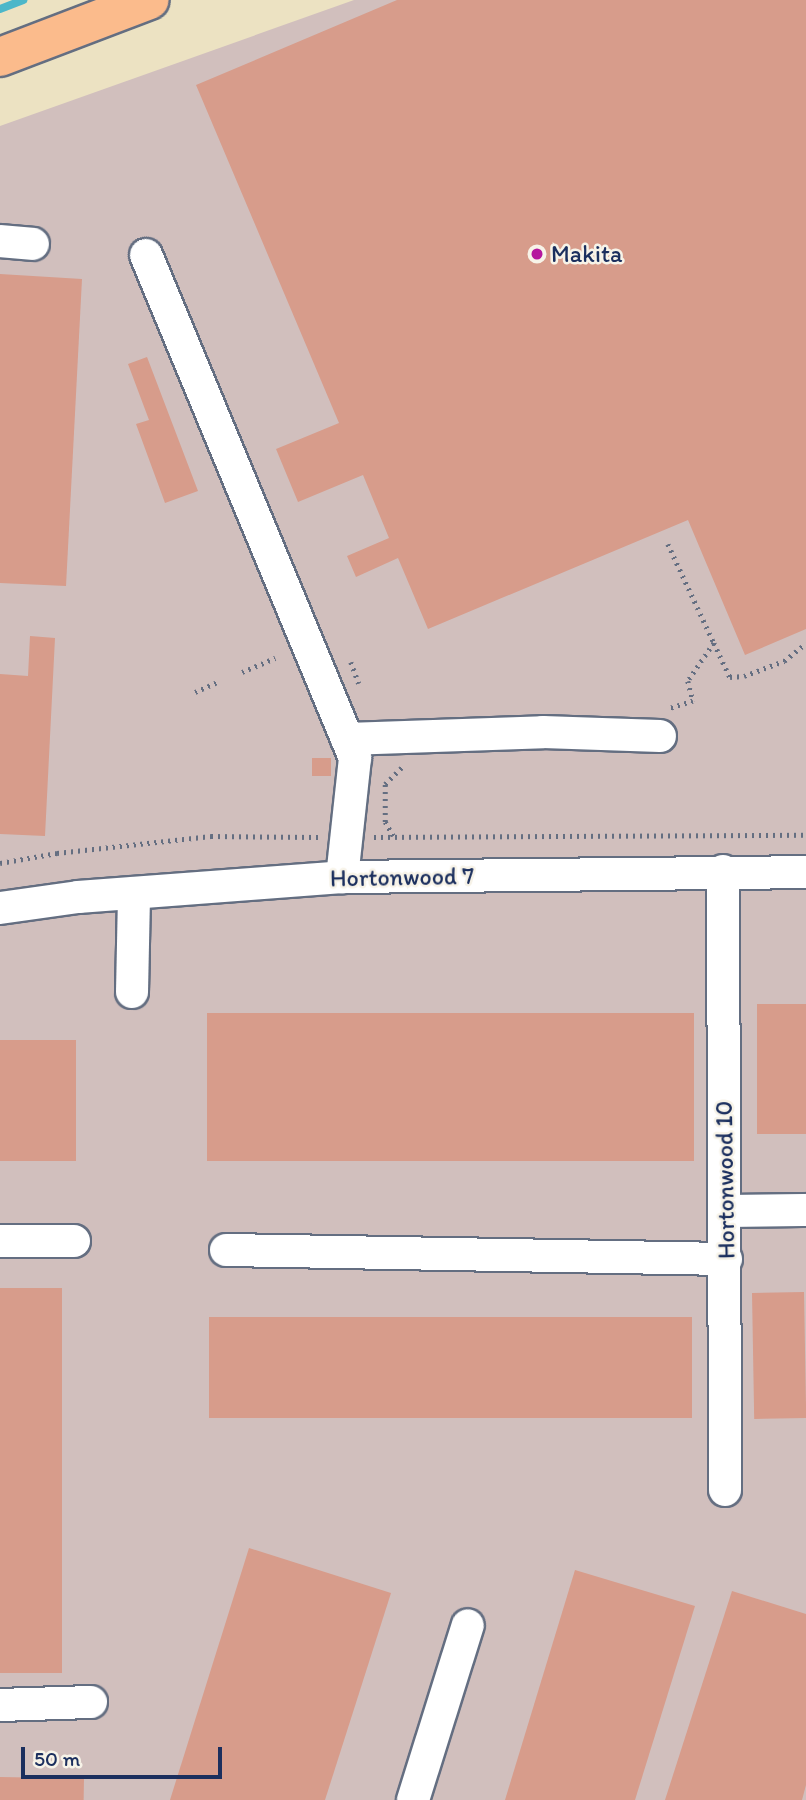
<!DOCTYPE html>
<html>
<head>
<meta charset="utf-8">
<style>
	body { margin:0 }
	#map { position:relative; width:806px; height:1800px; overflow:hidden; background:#ece2c2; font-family:Itim,sans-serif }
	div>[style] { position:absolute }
	.industrial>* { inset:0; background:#d1bfbd }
	.stream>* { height:8px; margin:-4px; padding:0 4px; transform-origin:4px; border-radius:4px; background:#4cb7c9 }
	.building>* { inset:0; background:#d79c8b; transform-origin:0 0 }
	.path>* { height:4.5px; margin-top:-2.25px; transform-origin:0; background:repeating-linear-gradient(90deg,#646e81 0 2px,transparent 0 7px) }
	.roads { filter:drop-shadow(2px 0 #646e81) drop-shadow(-2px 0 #646e81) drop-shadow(0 2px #646e81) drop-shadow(0 -2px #646e81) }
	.minor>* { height:32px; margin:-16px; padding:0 16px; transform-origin:16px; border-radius:16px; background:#fff }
	.highway>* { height:38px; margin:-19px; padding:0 19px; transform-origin:19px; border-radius:19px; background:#fbbb8c }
	.dots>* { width:19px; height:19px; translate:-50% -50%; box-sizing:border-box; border:4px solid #f7f3e8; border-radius:50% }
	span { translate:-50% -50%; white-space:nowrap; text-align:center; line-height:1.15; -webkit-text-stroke:5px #f7f3e8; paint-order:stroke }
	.poi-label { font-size:24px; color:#1b2f5e }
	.left { translate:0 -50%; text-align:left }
	.street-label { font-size:24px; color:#1b2f5e }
	.scale { position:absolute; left:21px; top:1747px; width:201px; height:32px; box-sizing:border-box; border:4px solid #1b2f5e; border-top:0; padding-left:9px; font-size:21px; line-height:24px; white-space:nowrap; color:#1b2f5e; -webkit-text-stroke:5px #f7f3e8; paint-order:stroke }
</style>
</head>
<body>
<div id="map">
	<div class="industrial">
		<i style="clip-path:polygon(354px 0,806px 0,806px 1800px,0 1800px,0 126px)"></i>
	</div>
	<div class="stream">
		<i style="left:0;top:9px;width:25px;rotate:-21deg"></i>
	</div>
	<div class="building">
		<i style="clip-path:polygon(397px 0,806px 0,806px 629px,745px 655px,688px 520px,428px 629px,398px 558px,356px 577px,347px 556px,389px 538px,363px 475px,298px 502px,276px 449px,339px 423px,196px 85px)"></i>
		<i style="clip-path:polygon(0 274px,82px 279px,66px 586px,0 583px)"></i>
		<i style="clip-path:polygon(147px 357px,198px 491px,165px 503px,136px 424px,149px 420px,128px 364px)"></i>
		<i style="clip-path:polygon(30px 636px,55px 638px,45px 836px,0 834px,0 674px,28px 676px)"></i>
		<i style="left:312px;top:758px;width:19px;height:18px"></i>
		<i style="left:757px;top:1004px;width:49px;height:130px"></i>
		<i style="left:694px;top:1013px;width:148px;height:487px;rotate:90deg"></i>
		<i style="left:0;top:1040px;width:76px;height:121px"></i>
		<i style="left:62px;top:1288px;width:385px;height:62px;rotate:90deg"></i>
		<i style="left:804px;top:1292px;width:126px;height:52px;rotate:89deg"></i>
		<i style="left:692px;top:1317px;width:101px;height:483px;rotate:90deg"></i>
		<i style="clip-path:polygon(249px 1548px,391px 1593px,325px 1800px,170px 1800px)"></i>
		<i style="clip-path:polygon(575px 1570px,695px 1606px,635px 1800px,505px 1800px)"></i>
		<i style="clip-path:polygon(732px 1591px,806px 1614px,806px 1785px,802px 1800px,665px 1800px)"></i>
		<i style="left:0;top:1777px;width:84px;height:23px;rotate:1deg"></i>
	</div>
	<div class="path">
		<i style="left:668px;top:544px;width:109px;rotate:65.1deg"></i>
		<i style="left:714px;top:643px;width:46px;rotate:124.4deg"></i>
		<i style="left:688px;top:681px;width:21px;rotate:76deg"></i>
		<i style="left:693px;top:701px;width:25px;rotate:162deg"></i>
		<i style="left:714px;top:643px;width:38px;rotate:65deg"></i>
		<i style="left:730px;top:677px;width:14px;rotate:-4deg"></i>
		<i style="left:744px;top:676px;width:43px;rotate:-20.6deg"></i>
		<i style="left:784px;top:661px;width:28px;rotate:-39deg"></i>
		<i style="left:351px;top:662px;width:23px;rotate:70deg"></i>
		<i style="left:242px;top:672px;width:36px;rotate:-23deg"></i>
		<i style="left:195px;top:692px;width:24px;rotate:-24deg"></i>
		<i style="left:393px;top:836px;width:16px;rotate:-120deg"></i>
		<i style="left:385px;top:822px;width:38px;rotate:-90deg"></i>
		<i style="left:385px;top:784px;width:24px;rotate:-45deg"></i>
		<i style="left:374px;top:837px;width:432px;rotate:-0.3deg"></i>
		<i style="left:0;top:863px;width:58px;rotate:-10deg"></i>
		<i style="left:57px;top:853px;width:155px;rotate:-6.3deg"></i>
		<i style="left:211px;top:836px;width:108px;rotate:0.5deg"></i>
	</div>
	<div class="roads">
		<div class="minor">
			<i style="left:0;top:241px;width:33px;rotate:5deg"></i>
			<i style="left:146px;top:255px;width:545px;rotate:67.44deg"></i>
			<i style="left:355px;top:758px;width:120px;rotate:96.2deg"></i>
			<i style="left:347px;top:739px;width:196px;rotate:-2deg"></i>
			<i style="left:543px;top:732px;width:117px;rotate:2deg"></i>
			<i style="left:723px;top:871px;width:619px;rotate:89.81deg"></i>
			<i style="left:0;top:908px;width:79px;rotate:-8deg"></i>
			<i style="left:78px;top:897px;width:265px;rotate:-4.3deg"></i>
			<i style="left:342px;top:877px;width:464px;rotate:-0.6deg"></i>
			<i style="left:132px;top:992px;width:99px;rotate:-88.8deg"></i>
			<i style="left:725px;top:1211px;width:81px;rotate:-0.7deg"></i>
			<i style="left:0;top:1241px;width:74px"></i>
			<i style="left:226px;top:1250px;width:500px;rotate:1.03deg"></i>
			<i style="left:0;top:1705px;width:91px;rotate:-1.9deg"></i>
			<i style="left:413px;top:1800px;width:183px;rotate:-72.6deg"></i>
		</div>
		<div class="highway">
			<i style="left:0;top:57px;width:160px;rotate:-20.9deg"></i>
		</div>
	</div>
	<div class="dots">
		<i style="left:537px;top:254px;background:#b5179e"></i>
	</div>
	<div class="poi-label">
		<span class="left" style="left:551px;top:254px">Makita</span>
	</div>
	<div class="street-label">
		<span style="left:402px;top:877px;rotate:-1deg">Hortonwood 7</span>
		<span style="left:725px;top:1180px;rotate:-91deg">Hortonwood 10</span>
	</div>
	<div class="scale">50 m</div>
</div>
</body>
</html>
